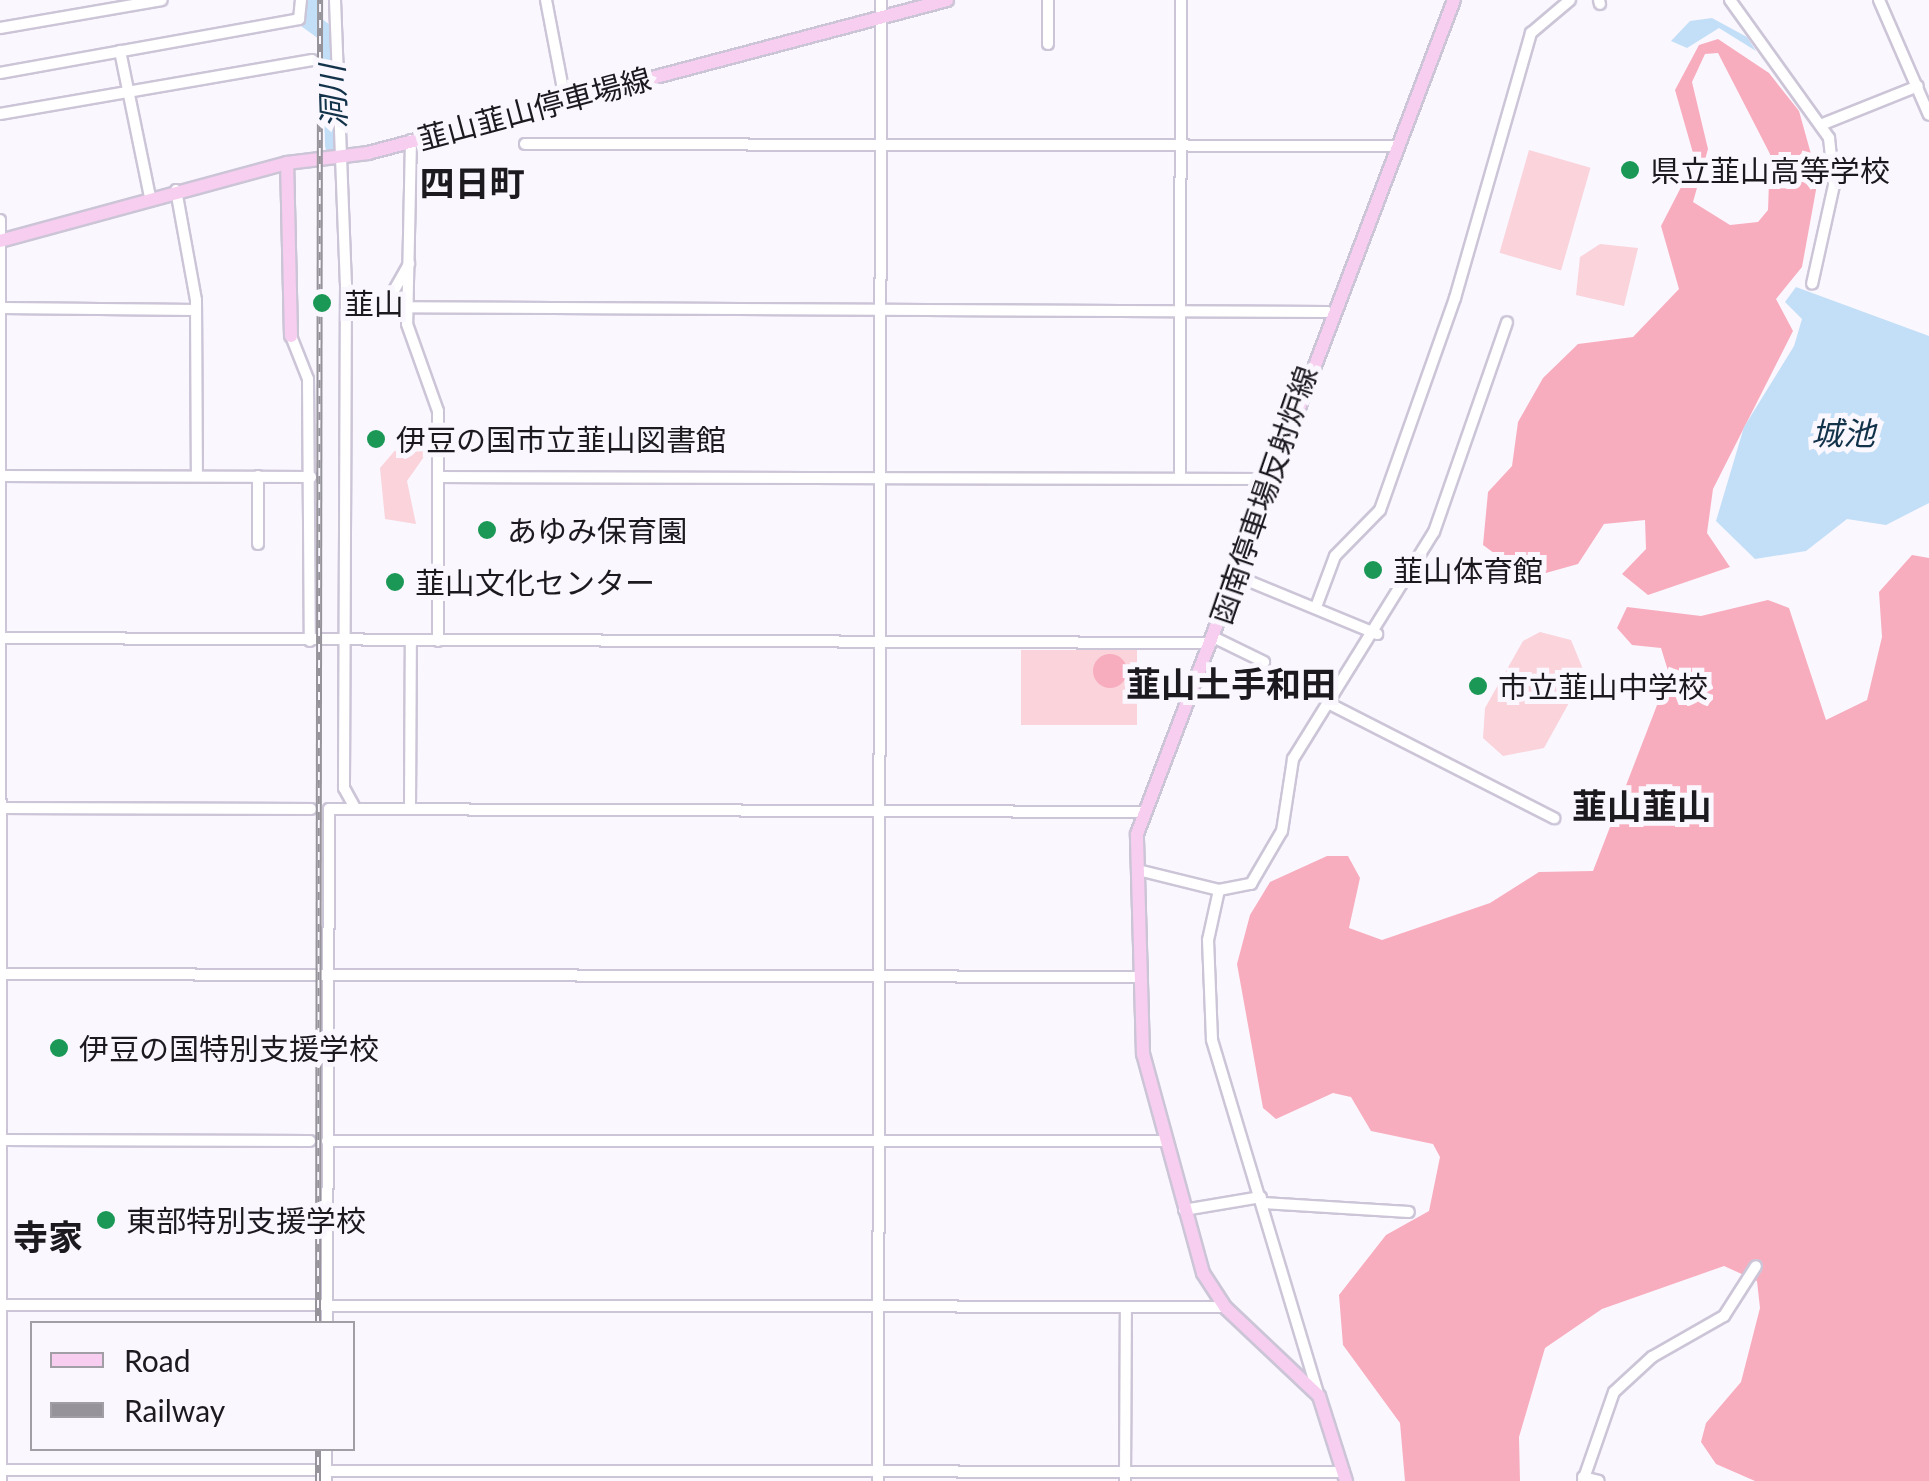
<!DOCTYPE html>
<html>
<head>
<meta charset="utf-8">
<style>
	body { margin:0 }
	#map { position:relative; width:1929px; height:1481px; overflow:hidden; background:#faf7ff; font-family:Lato,"Noto Sans JP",sans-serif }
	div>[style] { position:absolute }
	.green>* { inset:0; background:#fad3db; transform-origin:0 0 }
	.forest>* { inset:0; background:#f8adbe }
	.round { border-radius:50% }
	.water>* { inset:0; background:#c3dff7 }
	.river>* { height:18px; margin:-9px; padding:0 9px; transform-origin:9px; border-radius:9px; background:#c3dff7 }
	.roads { filter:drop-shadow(2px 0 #ccc5d7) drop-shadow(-2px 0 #ccc5d7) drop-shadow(0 2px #ccc5d7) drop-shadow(0 -2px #ccc5d7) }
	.minor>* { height:10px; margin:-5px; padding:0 5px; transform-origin:5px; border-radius:5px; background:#fff }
	.major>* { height:12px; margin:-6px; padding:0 6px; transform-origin:6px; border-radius:6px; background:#f7ceef }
	.rail>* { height:6px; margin-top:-3px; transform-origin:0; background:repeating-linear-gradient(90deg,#faf7ff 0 8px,#96939a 0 16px); box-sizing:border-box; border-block:2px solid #96939a }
	.dots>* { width:28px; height:28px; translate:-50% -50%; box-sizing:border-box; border:5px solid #faf7ff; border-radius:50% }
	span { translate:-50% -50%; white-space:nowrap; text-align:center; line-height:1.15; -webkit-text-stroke:10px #faf7ff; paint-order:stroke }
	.street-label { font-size:30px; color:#1c191f }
	.poi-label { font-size:30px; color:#1c191f }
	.left { translate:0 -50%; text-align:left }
	.water-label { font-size:32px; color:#13334b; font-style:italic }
	.quarter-label { font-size:35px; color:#1c191f; font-weight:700 }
	.legend { position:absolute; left:30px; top:1321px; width:325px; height:130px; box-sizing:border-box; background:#faf7ff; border:2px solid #a19ea5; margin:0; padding:12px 18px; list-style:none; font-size:30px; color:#1c191f }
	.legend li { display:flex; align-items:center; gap:20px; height:50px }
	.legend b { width:50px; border:2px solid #a19ea5 }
</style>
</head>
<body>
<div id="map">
	<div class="green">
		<i style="left:1529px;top:150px;width:64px;height:107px;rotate:16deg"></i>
		<i style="clip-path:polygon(1600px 244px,1638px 248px,1624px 306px,1576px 295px,1580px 257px)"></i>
		<i style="clip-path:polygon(403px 441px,409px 452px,428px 451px,407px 481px,416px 524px,385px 519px,380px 468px)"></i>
		<i style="clip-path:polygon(1540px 632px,1571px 640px,1585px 674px,1544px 748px,1503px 756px,1483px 738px,1485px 708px,1523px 641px)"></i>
		<i style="left:1021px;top:650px;width:116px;height:75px"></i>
	</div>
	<div class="forest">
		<i style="clip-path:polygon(evenodd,1718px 39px,1769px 73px,1799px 111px,1818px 179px,1802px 267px,1776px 299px,1793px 331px,1713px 489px,1707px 533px,1730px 567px,1648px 595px,1622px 574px,1646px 549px,1645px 520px,1604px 524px,1578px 564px,1528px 578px,1483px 545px,1488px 492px,1512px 466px,1518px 422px,1543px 378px,1578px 344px,1633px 337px,1679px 289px,1661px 226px,1695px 160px,1675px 90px,1699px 45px,1718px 39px,1718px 53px,1770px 154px,1768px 210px,1758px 222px,1730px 225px,1693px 202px,1708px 149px,1692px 82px,1705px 54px,1718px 53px)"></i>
		<i style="clip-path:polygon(1912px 555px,1929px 558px,1929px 1481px,1755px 1481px,1716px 1464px,1701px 1442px,1706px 1423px,1741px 1382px,1760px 1308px,1757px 1281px,1724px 1266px,1602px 1309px,1545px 1348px,1519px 1437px,1520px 1481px,1405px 1481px,1400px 1423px,1343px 1345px,1339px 1295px,1386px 1235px,1429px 1211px,1440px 1157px,1433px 1144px,1371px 1131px,1351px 1097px,1333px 1093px,1276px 1119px,1263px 1108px,1237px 964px,1250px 915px,1270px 882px,1327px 856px,1348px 856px,1360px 878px,1349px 928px,1382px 940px,1490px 903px,1539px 872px,1593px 871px,1669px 674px,1661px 648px,1632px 645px,1617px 628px,1627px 607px,1701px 616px,1768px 600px,1789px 608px,1826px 720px,1867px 700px,1882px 637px,1879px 592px)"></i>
		<i class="round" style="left:1093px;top:654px;width:34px;height:34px"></i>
	</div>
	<div class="water">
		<i style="clip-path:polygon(1712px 18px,1747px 37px,1756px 51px,1719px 28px,1687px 48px,1671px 41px,1690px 21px)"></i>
		<i style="clip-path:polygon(1796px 287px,1929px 336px,1929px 503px,1886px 525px,1847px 519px,1806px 551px,1755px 559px,1716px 521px,1744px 427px,1794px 346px,1802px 319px,1785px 302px)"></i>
	</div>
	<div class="river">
		<i style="left:308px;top:0;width:20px;rotate:90deg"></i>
		<i style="left:308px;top:20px;width:29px;rotate:36deg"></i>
		<i style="left:331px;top:37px;width:109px;rotate:88.4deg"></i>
	</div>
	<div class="roads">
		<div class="minor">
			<i style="left:335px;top:0;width:284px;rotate:87.8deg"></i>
			<i style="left:346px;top:284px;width:504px;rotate:90.23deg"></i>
			<i style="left:344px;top:788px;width:23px;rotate:61deg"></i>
			<i style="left:546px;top:0;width:102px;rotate:79.2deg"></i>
			<i style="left:1599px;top:0;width:4px;rotate:76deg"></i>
			<i style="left:1730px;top:0;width:170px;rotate:54.3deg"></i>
			<i style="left:1829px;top:138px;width:47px;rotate:83.9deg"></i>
			<i style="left:1834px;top:185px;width:101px;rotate:102.5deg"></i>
			<i style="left:1879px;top:0;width:125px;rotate:66.5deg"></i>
			<i style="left:0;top:28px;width:164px;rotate:-9.8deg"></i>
			<i style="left:1048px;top:44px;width:44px;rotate:-90deg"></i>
			<i style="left:120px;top:51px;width:149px;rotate:78.4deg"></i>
			<i style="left:0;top:73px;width:304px;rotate:-10.2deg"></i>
			<i style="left:299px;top:19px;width:19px;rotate:-84deg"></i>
			<i style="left:0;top:114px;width:317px;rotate:-9.8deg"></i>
			<i style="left:1823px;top:124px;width:102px;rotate:-21.8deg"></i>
			<i style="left:411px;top:140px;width:184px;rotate:91.2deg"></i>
			<i style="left:407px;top:324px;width:92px;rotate:70.4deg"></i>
			<i style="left:438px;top:411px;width:230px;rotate:90deg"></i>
			<i style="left:525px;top:144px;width:870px;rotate:0.13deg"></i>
			<i style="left:176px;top:190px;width:112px;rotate:79.7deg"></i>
			<i style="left:196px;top:300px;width:174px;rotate:89.7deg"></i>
			<i style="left:0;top:220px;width:1261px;rotate:89.95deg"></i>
			<i style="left:346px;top:307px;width:982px;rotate:0.29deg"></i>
			<i style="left:3px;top:308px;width:193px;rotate:0.6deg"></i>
			<i style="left:384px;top:308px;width:51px;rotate:-60.4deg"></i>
			<i style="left:291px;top:336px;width:46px;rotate:68.4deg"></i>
			<i style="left:308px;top:379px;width:262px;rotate:89.6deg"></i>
			<i style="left:0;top:476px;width:311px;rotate:0.2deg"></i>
			<i style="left:258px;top:476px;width:68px;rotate:90deg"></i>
			<i style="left:438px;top:477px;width:828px;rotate:0.14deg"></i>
			<i style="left:1180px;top:477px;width:477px;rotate:-89.9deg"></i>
			<i style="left:1234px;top:575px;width:155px;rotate:22.4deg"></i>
			<i style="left:1316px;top:607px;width:54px;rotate:-69.6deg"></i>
			<i style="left:1335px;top:556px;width:64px;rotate:-45.6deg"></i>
			<i style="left:1380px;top:510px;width:225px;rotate:-70.5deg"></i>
			<i style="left:1455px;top:298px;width:276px;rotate:-74deg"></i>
			<i style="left:1531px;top:33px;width:51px;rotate:-40.2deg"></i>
			<i style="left:1213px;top:637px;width:57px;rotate:26.1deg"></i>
			<i style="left:2px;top:638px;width:1209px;rotate:0.24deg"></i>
			<i style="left:1328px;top:703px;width:254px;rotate:27deg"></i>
			<i style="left:0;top:808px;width:311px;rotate:0.2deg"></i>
			<i style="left:410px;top:808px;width:167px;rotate:-89.7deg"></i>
			<i style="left:1138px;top:870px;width:83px;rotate:13.9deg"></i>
			<i style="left:1219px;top:890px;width:33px;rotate:-11deg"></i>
			<i style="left:1251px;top:884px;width:61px;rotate:-59.7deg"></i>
			<i style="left:1282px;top:831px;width:73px;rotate:-81.3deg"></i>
			<i style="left:1293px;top:759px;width:267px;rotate:-58.2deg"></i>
			<i style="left:1434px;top:532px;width:222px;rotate:-70.8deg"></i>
			<i style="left:1219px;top:890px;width:51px;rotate:102.4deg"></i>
			<i style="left:1208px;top:940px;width:100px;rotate:87.7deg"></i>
			<i style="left:1212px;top:1040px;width:372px;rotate:73.3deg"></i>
			<i style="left:0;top:974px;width:1140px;rotate:0.15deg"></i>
			<i style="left:3px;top:1140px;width:307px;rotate:0.2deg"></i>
			<i style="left:327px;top:1141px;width:838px"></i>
			<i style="left:1263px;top:1203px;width:146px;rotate:3.5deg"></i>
			<i style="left:1184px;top:1210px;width:78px;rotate:-9.6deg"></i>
			<i style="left:0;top:1305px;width:1225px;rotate:0.09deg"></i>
			<i style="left:327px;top:1324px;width:515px;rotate:-89.78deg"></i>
			<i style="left:329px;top:809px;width:811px;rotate:0.21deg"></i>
			<i style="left:1px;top:1470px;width:1343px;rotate:0.09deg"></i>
			<i style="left:1583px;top:1477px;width:16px;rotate:14deg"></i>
			<i style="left:326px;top:1481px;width:33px;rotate:-90deg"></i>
			<i style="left:878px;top:1481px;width:1481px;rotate:-89.88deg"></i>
			<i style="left:1125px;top:1481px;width:174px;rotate:-89.7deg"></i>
			<i style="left:1583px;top:1481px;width:94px;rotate:-70.8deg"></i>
			<i style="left:1614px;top:1392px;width:52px;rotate:-42.6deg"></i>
			<i style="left:1652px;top:1357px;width:83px;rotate:-29.7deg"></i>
			<i style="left:1724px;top:1316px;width:59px;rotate:-57.4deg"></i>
		</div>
		<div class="major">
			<i style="left:0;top:241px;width:297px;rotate:-15.2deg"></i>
			<i style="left:291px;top:336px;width:173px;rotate:-91.3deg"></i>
			<i style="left:287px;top:163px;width:82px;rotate:-7deg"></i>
			<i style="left:368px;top:153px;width:599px;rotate:-14.8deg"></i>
			<i style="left:1346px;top:1481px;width:89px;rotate:-107.6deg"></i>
			<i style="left:1319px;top:1396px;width:129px;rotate:-136.6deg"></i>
			<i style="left:1225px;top:1307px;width:40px;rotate:-122.9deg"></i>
			<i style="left:1203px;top:1273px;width:227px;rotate:-105.3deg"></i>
			<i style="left:1143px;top:1054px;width:220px;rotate:-91.6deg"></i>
			<i style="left:1137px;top:834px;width:892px;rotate:-69.19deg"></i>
		</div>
	</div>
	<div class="rail">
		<i style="left:318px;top:1324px;width:1324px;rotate:-89.91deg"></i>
		<i style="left:318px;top:1481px;width:33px;rotate:-90deg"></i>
	</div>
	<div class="dots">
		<i style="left:1630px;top:170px;background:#1b9856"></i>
		<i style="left:322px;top:303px;background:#1b9856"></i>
		<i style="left:376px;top:439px;background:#1b9856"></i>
		<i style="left:487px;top:530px;background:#1b9856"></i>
		<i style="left:1373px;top:570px;background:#1b9856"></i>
		<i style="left:395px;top:582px;background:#1b9856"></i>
		<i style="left:1478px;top:686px;background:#1b9856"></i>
		<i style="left:59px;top:1048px;background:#1b9856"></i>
		<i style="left:106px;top:1220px;background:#1b9856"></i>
	</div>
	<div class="street-label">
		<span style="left:534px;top:108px;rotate:-15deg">韮山韮山停車場線</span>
		<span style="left:1263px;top:495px;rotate:-71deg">函南停車場反射炉線</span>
	</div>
	<div class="poi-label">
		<span class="left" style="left:1650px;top:170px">県立韮山高等学校</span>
		<span class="left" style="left:344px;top:303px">韮山</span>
		<span class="left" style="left:396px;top:439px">伊豆の国市立韮山図書館</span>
		<span class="left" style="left:507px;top:530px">あゆみ保育園</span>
		<span class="left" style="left:1393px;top:570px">韮山体育館</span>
		<span class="left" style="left:415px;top:582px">韮山文化センター</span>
		<span class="left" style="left:1498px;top:686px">市立韮山中学校</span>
		<span class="left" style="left:79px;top:1048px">伊豆の国特別支援学校</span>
		<span class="left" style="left:126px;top:1220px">東部特別支援学校</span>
	</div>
	<div class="water-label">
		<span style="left:333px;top:97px;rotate:-92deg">洞川</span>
		<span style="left:1843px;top:433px">城池</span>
	</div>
	<div class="quarter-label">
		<span style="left:472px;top:182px">四日町</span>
		<span style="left:1231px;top:683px">韮山土手和田</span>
		<span style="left:1642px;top:805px">韮山韮山</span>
		<span style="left:48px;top:1236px">寺家</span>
	</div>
	<ul class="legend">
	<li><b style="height:12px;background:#f7ceef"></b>Road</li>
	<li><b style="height:12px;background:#96939a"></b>Railway</li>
	</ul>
</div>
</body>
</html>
